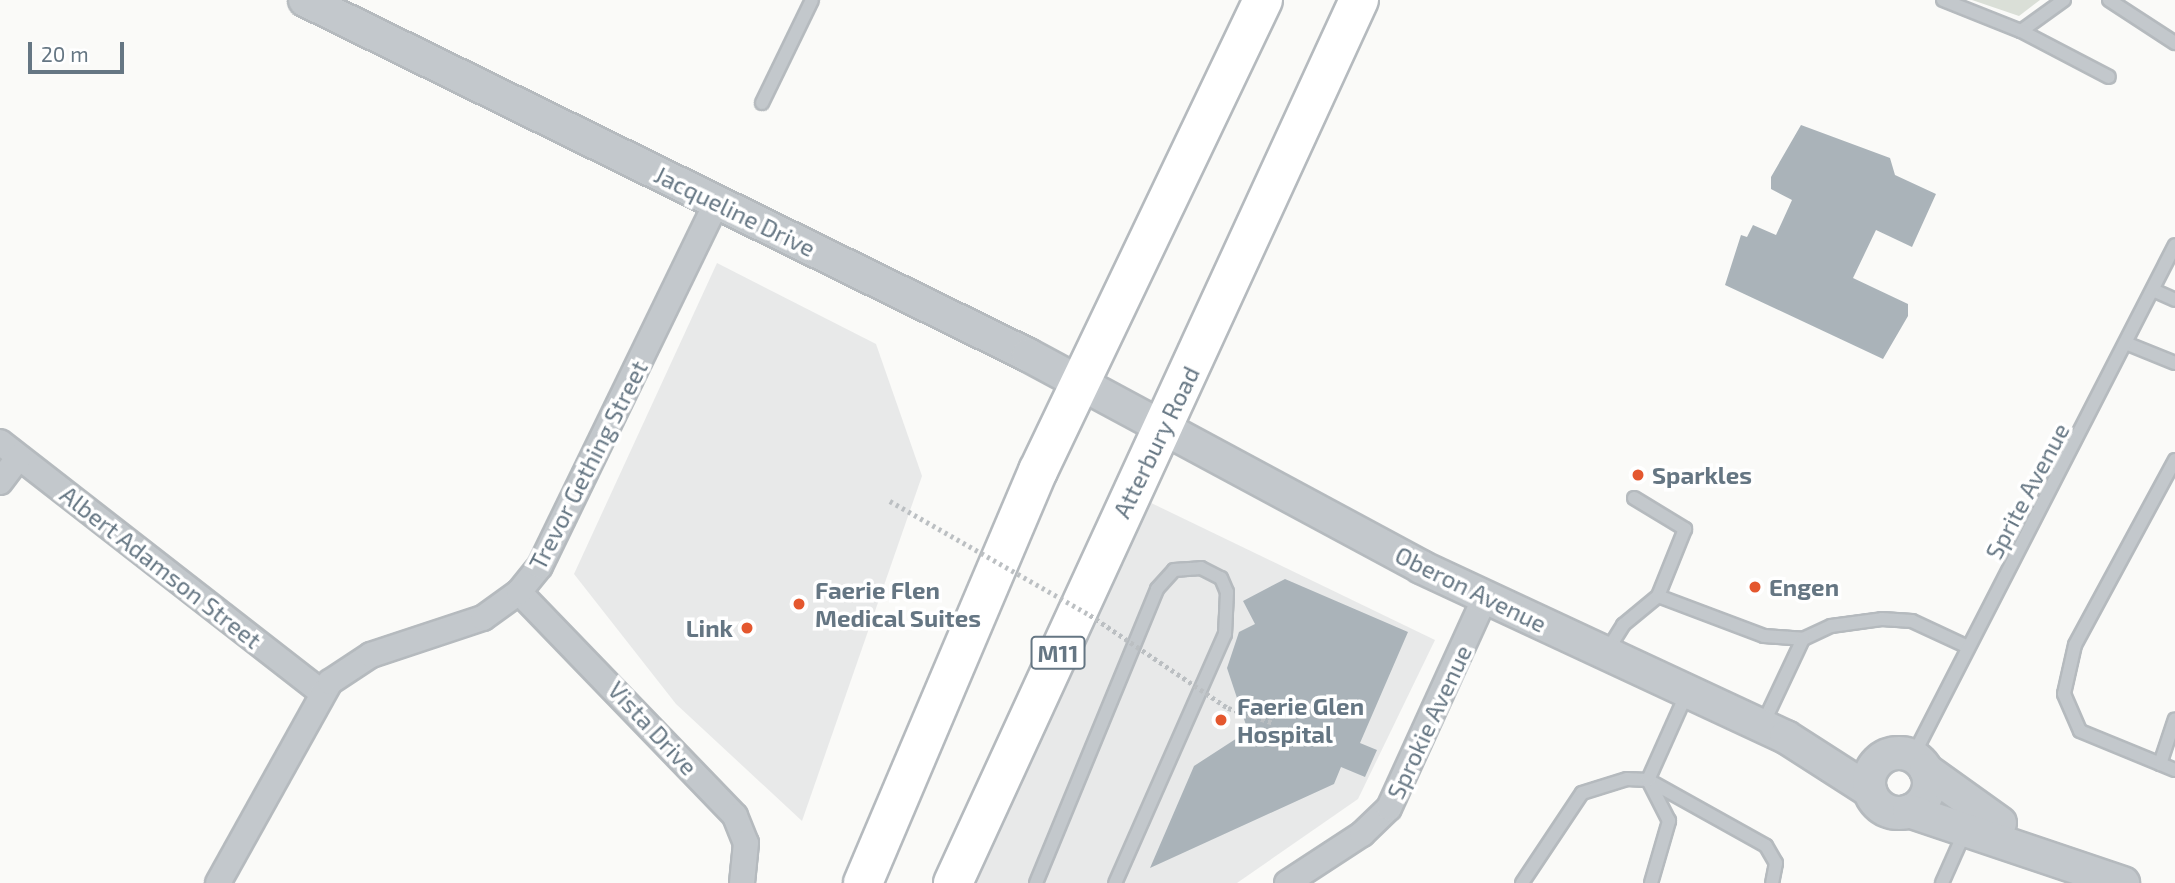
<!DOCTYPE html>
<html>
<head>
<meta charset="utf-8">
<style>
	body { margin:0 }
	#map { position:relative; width:2175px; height:883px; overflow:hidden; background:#fafaf8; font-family:"Exo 2",sans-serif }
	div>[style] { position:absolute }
	.built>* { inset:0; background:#e8e9e9 }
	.green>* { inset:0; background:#dadfd7 }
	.building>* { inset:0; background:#aab3b9 }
	.roads { filter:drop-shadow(2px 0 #b5babe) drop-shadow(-2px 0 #b5babe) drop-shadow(0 2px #b5babe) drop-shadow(0 -2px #b5babe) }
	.service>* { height:12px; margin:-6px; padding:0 6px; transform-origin:6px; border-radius:6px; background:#c3c8cc }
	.minor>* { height:24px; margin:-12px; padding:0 12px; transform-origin:12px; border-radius:12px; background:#c3c8cc }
	.tertiary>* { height:32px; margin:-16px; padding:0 16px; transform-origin:16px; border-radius:16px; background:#c3c8cc }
	.tertiary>.ring { margin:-16px; padding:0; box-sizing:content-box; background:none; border:32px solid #c3c8cc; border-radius:50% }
	.primary>* { height:38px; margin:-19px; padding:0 19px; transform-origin:19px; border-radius:19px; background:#fff }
	.path-bridge>* { height:4.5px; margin-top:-2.25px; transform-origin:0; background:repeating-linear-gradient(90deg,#bbbfc2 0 3.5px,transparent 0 7px) }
	.dots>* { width:19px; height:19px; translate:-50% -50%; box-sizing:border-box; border:4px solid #fff; border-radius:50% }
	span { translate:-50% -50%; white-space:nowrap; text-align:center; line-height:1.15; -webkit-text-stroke:7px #fff; paint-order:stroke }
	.shield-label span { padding:2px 5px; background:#fff; border:2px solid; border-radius:5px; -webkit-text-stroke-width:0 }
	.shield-label { font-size:23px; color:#657683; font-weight:700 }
	.street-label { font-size:24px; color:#657683 }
	.poi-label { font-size:24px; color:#657683; font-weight:700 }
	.left { translate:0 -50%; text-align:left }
	.right { translate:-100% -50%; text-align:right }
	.scale { position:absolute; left:28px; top:42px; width:96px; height:32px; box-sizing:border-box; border:4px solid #657683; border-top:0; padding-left:9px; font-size:21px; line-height:24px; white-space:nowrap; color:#657683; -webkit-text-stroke:5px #fff; paint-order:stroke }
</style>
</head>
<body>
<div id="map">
	<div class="built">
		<i style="clip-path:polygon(717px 263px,876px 344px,922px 476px,802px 821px,676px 704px,574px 574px)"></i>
		<i style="clip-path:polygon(1145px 500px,1435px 640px,1358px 799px,1237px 883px,975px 883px)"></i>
	</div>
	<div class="green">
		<i style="clip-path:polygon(1972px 0,2040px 0,2019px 16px)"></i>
	</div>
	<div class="building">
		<i style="clip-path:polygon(1801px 125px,1890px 158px,1895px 175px,1936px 194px,1912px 247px,1876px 230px,1853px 278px,1908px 304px,1908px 316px,1883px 359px,1725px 285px,1741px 235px,1747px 237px,1753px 225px,1776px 235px,1792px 200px,1771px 189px,1771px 177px)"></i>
		<i style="clip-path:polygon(1285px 579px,1408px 632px,1360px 743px,1377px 750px,1365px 777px,1341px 767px,1334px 784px,1150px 868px,1194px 766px,1248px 731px,1227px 668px,1239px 632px,1255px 624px,1243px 601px)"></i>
	</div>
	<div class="roads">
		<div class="service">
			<i style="left:1943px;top:0;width:84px;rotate:21.7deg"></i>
			<i style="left:2021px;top:31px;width:53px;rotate:-35.8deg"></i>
			<i style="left:2109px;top:0;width:79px;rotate:33.1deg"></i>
			<i style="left:2021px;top:31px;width:99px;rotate:27.6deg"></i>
			<i style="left:762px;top:103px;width:114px;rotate:-64.1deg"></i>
			<i style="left:2153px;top:290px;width:24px;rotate:24deg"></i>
			<i style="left:2128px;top:344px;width:51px;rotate:22deg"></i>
			<i style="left:2175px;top:460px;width:210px;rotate:118.4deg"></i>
			<i style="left:2075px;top:645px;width:50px;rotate:102.7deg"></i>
			<i style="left:2064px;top:694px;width:40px;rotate:66.6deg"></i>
			<i style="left:2080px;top:731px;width:103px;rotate:22.3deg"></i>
			<i style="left:1634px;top:498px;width:60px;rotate:31.3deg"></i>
			<i style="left:1685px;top:529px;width:72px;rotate:111.9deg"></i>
			<i style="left:1607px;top:651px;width:31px;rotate:-58deg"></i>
			<i style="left:1623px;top:625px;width:45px;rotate:-39.6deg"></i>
			<i style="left:1658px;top:596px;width:113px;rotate:20.7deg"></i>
			<i style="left:1764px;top:636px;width:39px;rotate:4deg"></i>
			<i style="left:1803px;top:639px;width:31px;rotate:-25deg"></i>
			<i style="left:1831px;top:626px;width:51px;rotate:-7.8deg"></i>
			<i style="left:1882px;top:619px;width:30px;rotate:4deg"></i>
			<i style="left:1912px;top:621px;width:62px;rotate:24.9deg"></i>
			<i style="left:1762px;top:726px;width:96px;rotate:-64.8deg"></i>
			<i style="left:1913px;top:756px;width:574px;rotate:-62.85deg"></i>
			<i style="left:2160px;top:764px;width:47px;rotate:-71.6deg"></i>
			<i style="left:1036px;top:883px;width:318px;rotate:-67.6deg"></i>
			<i style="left:1157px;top:589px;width:25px;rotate:-48deg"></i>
			<i style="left:1174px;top:570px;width:27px;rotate:-4deg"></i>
			<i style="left:1201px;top:568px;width:22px;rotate:27deg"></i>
			<i style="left:1221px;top:578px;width:15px;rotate:67deg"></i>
			<i style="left:1227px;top:592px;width:42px;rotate:92.7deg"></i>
			<i style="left:1225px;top:634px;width:272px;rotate:113.8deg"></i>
			<i style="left:1522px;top:883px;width:108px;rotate:-56.3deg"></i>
			<i style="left:1582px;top:793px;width:47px;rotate:-17.3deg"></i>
			<i style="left:1627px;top:779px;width:21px;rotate:3deg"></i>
			<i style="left:1648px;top:780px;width:135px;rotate:29.2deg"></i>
			<i style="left:1766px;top:846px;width:20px;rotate:60deg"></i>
			<i style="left:1776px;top:863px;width:20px;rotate:101deg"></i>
			<i style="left:1651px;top:883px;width:65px;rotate:-73.8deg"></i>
			<i style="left:1669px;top:821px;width:46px;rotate:-117.1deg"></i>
			<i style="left:1648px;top:780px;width:95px;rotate:-65.9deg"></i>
			<i style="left:1942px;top:883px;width:59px;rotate:-66deg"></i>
		</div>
		<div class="minor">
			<i style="left:0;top:442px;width:407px;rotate:37.9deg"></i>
			<i style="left:0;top:482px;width:31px;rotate:-53deg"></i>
			<i style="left:519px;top:592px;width:311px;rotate:46deg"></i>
			<i style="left:735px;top:816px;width:29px;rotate:68deg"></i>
			<i style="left:746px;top:843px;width:40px;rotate:95.7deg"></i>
			<i style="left:218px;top:883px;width:230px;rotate:-60.9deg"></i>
			<i style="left:330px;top:682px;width:49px;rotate:-33.4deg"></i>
			<i style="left:371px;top:655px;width:118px;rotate:-18.3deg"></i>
			<i style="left:483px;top:618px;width:44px;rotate:-35.8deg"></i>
			<i style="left:519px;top:592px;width:33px;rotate:-51deg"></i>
			<i style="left:540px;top:566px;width:405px;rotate:-64.1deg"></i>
			<i style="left:1287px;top:883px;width:90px;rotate:-33.2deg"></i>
			<i style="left:1362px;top:834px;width:37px;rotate:-44deg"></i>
			<i style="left:1389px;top:808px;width:232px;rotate:-65.5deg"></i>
		</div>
		<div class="tertiary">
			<i style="left:305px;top:0;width:805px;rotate:26.15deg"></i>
			<i style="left:1028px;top:355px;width:447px;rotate:28.3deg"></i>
			<i style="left:1421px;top:567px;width:403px;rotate:25deg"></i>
			<i style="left:1786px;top:737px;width:100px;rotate:32.7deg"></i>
			<i class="ring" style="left:1869px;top:753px;width:28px;height:28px"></i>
			<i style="left:1926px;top:770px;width:91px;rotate:35.6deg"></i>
			<i style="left:1909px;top:811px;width:226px;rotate:18.6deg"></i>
		</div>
		<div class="primary">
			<i style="left:863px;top:883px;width:448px;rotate:-67deg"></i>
			<i style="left:1038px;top:471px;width:522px;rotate:-64.47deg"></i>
			<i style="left:953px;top:883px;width:972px;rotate:-65.31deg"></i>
		</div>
	</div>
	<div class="path-bridge">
		<i style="left:890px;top:501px;width:230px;rotate:29.7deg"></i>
		<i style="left:1090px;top:615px;width:166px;rotate:34deg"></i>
		<i style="left:1228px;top:708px;width:48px;rotate:18.1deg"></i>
	</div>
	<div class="dots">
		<i style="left:1638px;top:475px;background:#e4572e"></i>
		<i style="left:1755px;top:587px;background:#e4572e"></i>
		<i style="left:799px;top:604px;background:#e4572e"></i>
		<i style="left:747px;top:628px;background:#e4572e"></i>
		<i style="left:1221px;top:720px;background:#e4572e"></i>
	</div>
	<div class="shield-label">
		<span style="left:1058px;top:653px">M11</span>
	</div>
	<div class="street-label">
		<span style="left:735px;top:211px;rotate:26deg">Jacqueline Drive</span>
		<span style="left:1156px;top:442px;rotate:-64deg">Atterbury Road</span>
		<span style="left:588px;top:465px;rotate:-63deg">Trevor Gething Street</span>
		<span style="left:2027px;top:491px;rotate:-62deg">Sprite Avenue</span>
		<span style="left:161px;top:567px;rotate:38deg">Albert Adamson Street</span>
		<span style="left:1471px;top:589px;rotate:26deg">Oberon Avenue</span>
		<span style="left:1429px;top:722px;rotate:-65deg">Sprokie Avenue</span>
		<span style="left:653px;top:728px;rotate:47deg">Vista Drive</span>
	</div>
	<div class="poi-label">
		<span class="left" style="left:1652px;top:475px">Sparkles</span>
		<span class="left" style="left:1769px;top:587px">Engen</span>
		<span class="left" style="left:815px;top:604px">Faerie Flen<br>Medical Suites</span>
		<span class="right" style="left:733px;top:628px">Link</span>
		<span class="left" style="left:1237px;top:720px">Faerie Glen<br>Hospital</span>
	</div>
	<div class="scale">20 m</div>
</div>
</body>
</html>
